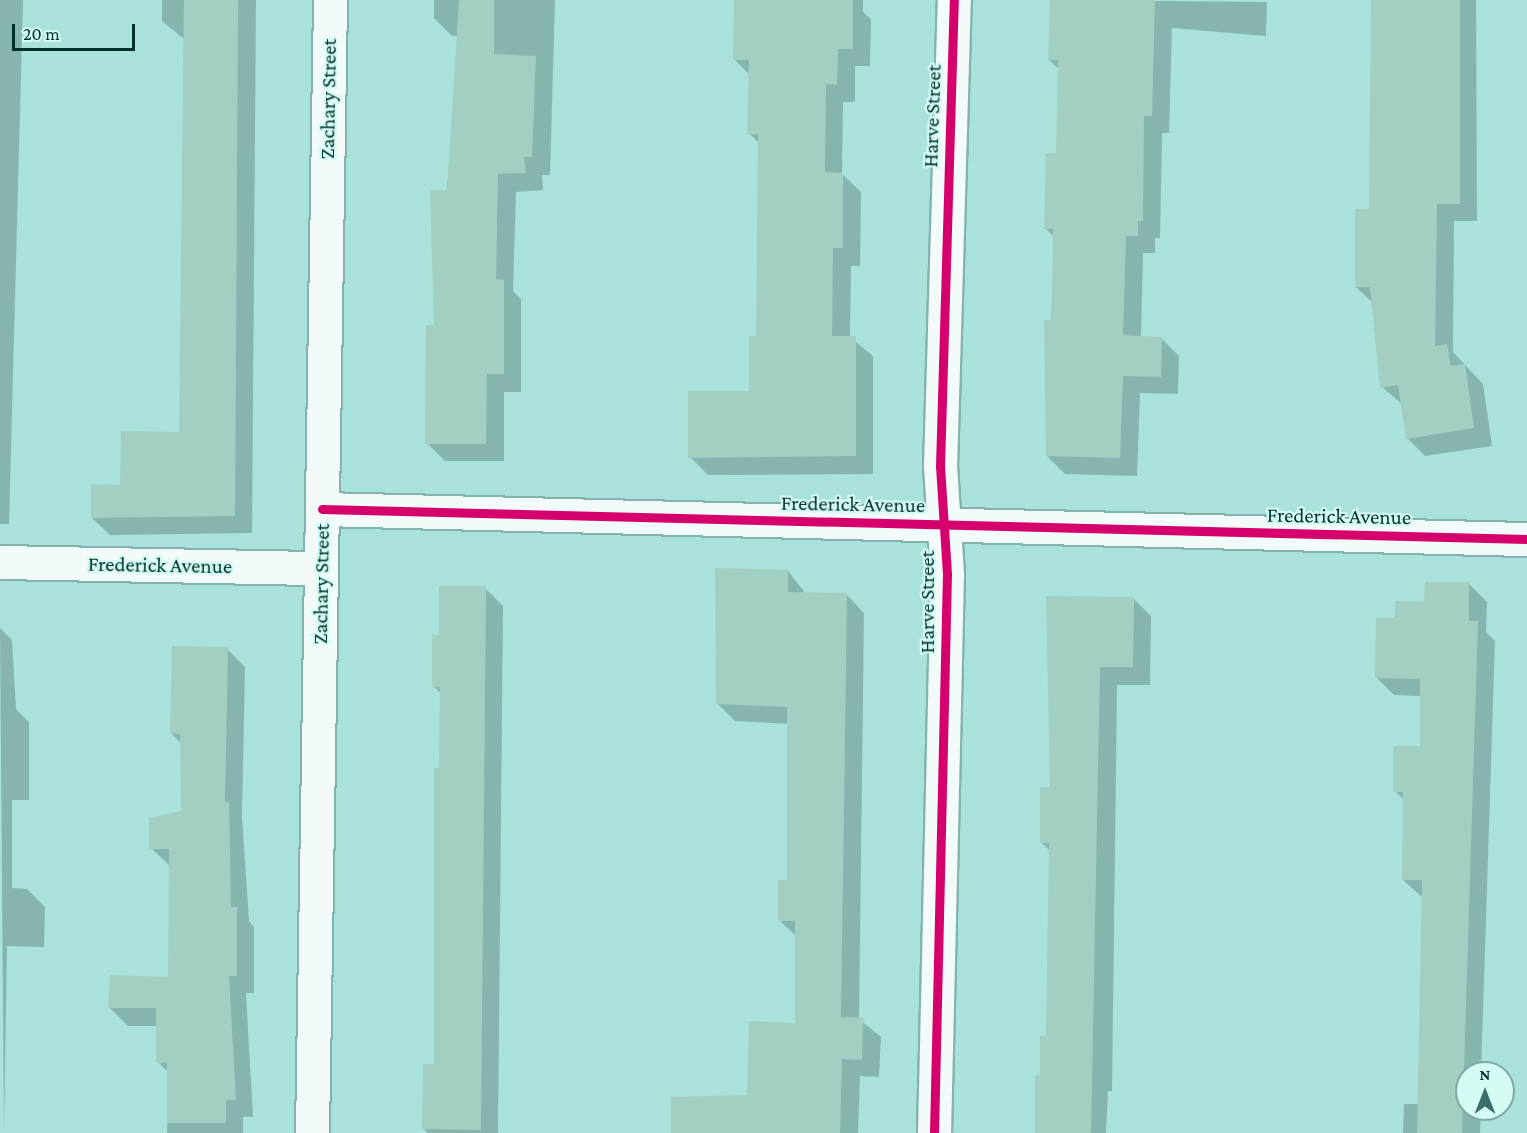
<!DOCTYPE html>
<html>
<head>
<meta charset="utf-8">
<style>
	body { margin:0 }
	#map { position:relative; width:1527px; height:1133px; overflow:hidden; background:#a8e2da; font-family:"Crimson Pro",serif }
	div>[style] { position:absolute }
	.shadow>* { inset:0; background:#0003 }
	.building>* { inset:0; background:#a3cec2 }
	.roads { filter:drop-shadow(2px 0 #84b3ad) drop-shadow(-2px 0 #84b3ad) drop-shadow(0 2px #84b3ad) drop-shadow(0 -2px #84b3ad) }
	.minor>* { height:33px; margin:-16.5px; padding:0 16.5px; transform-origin:16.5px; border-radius:16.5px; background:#f2fbf9 }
	.cycleway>* { height:9px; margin:-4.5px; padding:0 4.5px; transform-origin:4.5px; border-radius:4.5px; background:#d6006c }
	span { translate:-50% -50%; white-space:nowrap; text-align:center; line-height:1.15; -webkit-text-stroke:4.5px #d4fbf4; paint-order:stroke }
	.street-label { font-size:21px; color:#00302a }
	.north { position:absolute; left:1455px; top:1061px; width:60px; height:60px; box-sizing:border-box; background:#d4fbf4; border:2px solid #7faaa3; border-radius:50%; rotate:0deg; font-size:16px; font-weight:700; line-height:24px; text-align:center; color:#00302a }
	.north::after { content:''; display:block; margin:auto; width:21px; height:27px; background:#3b6e68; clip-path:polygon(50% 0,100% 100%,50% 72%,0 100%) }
	.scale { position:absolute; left:12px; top:24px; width:123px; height:27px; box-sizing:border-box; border:3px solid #00302a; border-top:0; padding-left:8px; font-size:18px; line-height:21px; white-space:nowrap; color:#00302a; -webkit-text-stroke:4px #d4fbf4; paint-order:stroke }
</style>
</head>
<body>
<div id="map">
	<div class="shadow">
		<i style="clip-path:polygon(0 0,23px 0,9px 524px,0 524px)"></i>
		<i style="clip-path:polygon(162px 0,256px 0,252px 533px,110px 535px,92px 518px,180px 433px,184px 39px,162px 21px)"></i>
		<i style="clip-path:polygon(434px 0,555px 0,550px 175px,542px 175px,543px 190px,516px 192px,513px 291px,521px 299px,521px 392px,504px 392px,504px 461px,445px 461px,427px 443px,459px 36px,452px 36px,434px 18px)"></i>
		<i style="clip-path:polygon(736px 0,863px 0,863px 12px,871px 19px,870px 66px,855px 66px,855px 102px,843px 102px,842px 174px,861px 192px,860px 266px,851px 266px,850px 337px,873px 356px,873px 474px,708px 475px,690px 457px,751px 393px,757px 337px,759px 143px,749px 133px,750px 75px,735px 60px)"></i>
		<i style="clip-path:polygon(1051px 0,1267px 2px,1266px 36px,1172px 28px,1169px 133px,1162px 133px,1160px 238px,1155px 238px,1155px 253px,1143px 253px,1141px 337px,1161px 338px,1179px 356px,1178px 394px,1140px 393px,1137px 476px,1065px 474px,1047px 456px,1054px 237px,1046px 229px,1057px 154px,1059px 69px,1049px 60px)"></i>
		<i style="clip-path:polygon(1372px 0,1476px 0,1477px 221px,1454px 221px,1453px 352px,1483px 384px,1492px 446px,1425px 456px,1407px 438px,1403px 405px,1382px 387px,1373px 303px,1356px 287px,1371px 211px)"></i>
		<i style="clip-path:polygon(788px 571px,806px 594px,847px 595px,864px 613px,859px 1019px,881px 1037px,879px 1077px,860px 1076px,858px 1133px,672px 1133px,748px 1097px,797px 1025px,797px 937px,779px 920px,789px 882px,789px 724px,735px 721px,717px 703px)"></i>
		<i style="clip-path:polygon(1469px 584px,1487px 602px,1486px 632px,1495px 641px,1481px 1073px,1467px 1073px,1467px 1109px,1481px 1109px,1480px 1133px,1403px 1133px,1404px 1104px,1418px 1104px,1423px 898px,1403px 880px,1405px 801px,1395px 791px,1421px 748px,1421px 696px,1394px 695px,1376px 677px,1397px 620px)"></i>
		<i style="clip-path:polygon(485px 588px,503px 606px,498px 1133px,428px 1133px,424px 1129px,436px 1065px,442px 694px,433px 686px,441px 637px)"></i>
		<i style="clip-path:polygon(1048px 597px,1133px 598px,1151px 616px,1150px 685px,1117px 685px,1112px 1091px,1108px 1091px,1106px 1133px,1035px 1133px,1047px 1038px,1050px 851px,1041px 842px,1052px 789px)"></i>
		<i style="clip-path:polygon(0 628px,12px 640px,16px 709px,29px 722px,29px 800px,12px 800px,12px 888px,27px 889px,45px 907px,44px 947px,7px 946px,4px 1133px)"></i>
		<i style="clip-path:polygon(227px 649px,245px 667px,242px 817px,249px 921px,254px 927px,254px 993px,246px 993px,253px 1117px,243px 1117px,243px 1133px,167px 1133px,169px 1073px,158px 1062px,158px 1026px,128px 1026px,110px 1008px,169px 978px,170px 866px,151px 848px,182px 813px,181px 743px,171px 733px)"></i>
	</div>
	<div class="building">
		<i style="clip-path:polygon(184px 0,238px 0,235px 516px,91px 518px,91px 484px,120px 485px,121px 431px,179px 432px)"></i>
		<i style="clip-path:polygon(459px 0,494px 0,494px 54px,536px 56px,532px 157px,524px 157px,526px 173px,498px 174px,496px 279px,504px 280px,504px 374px,487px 374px,486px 444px,425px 444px,426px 325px,434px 325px,430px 190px,447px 190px)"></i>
		<i style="clip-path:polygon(734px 0,853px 0,853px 49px,838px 49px,837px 85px,826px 84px,825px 172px,843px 173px,843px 248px,833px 248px,832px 336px,856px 336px,856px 456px,688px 458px,688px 391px,749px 391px,749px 336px,756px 336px,758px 134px,747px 134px,749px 60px,733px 60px)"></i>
		<i style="clip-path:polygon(1050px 0,1155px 0,1152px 116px,1144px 116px,1143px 221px,1138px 221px,1138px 236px,1126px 236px,1123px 335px,1162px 337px,1161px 377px,1123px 376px,1120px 458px,1046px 456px,1044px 320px,1052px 320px,1053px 229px,1044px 229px,1046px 153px,1056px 153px,1058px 60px,1048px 60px)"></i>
		<i style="clip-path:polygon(1371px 0,1460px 0,1460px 204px,1437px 204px,1435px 346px,1447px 344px,1451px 366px,1465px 364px,1474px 428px,1406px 439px,1398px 385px,1380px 388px,1370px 287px,1355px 287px,1355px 209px,1369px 209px)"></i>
		<i style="clip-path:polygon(715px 568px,788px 570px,788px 592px,847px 593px,841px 1017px,863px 1018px,862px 1060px,842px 1059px,840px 1133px,671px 1133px,671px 1097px,747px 1095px,749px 1021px,795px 1023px,795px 921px,778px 921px,778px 880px,787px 880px,787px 707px,716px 704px)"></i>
		<i style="clip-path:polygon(1425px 582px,1469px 582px,1469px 621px,1478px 621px,1462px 1133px,1417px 1133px,1422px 880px,1402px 880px,1403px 792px,1393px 792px,1393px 746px,1420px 746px,1420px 679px,1375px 678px,1376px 618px,1395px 618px,1395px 601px,1424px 602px)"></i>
		<i style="clip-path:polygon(439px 586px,486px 586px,481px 1130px,422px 1129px,423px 1064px,434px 1064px,434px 768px,439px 768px,440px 687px,432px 687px,432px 634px,439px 635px)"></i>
		<i style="clip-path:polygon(1046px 596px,1134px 597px,1133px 667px,1100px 667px,1091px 1133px,1035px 1133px,1035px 1075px,1040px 1075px,1040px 1036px,1046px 1036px,1049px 843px,1040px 843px,1040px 787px,1050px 787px)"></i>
		<i style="clip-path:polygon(172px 646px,228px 647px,225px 802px,229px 802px,231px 907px,237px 907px,237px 976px,229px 976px,236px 1100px,226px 1100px,226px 1123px,167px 1123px,167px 1063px,156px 1063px,156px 1008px,108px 1008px,110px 975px,168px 977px,169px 849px,149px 849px,149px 818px,181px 811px,180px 734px,170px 733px)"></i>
	</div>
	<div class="roads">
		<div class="minor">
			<i style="left:322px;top:509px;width:1205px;rotate:1.43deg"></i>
			<i style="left:0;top:562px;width:321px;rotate:1.1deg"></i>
			<i style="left:312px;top:1133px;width:1133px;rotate:-89.09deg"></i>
			<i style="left:934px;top:1133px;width:559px;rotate:-88.67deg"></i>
			<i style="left:947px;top:574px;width:108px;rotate:-93.7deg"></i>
			<i style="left:940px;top:466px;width:466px;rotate:-88.3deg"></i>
		</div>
	</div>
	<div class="cycleway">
		<i style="left:322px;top:509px;width:1205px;rotate:1.43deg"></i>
		<i style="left:934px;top:1133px;width:559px;rotate:-88.67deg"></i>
		<i style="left:947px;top:574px;width:108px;rotate:-93.7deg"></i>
		<i style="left:940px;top:466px;width:466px;rotate:-88.3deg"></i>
	</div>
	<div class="street-label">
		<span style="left:328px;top:99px;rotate:-89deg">Zachary Street</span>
		<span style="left:932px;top:116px;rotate:-88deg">Harve Street</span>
		<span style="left:853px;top:504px;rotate:1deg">Frederick Avenue</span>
		<span style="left:1339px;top:516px;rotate:1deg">Frederick Avenue</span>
		<span style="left:160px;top:565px;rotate:1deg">Frederick Avenue</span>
		<span style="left:321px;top:584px;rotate:-89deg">Zachary Street</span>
		<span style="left:927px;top:602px;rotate:-90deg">Harve Street</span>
	</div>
	<div class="north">N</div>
	<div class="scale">20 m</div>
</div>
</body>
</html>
